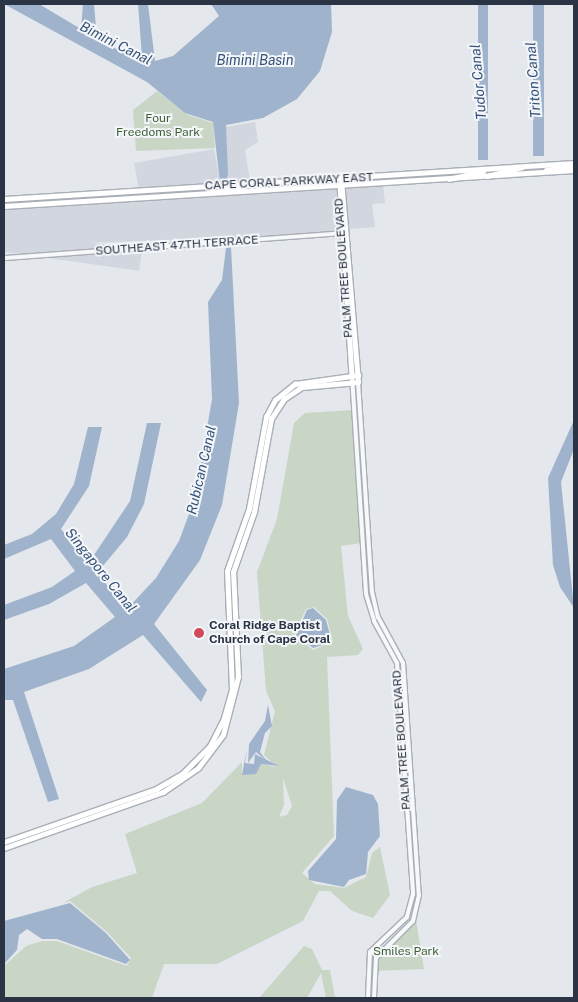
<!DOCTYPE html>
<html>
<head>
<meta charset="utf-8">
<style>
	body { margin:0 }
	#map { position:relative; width:578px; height:1002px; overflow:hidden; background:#e4e7ec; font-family:"Public Sans",sans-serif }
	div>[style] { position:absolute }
	.built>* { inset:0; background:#d2d6de; transform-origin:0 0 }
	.green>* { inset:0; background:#c9d6c5 }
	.water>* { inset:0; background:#9fb4cc; transform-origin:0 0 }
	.roads { filter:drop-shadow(1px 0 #a9aeb7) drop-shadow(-1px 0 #a9aeb7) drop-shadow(0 1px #a9aeb7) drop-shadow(0 -1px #a9aeb7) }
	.minor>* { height:4px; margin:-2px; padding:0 2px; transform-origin:2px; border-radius:2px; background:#f7f8fa }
	.major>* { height:4.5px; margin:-2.25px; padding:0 2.25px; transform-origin:2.25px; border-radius:2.25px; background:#fff }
	.dots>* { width:14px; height:14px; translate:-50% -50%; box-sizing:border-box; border:2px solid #f4f6f9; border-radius:50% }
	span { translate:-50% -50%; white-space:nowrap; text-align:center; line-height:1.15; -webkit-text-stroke:4px #f4f6f9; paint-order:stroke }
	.park-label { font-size:12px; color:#3f6138 }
	.street-label { font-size:12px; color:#2b3445 }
	.poi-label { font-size:12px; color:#2b3445; font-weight:700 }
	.left { translate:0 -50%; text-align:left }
	.water-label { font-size:14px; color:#34527a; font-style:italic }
	.frame { position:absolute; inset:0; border:5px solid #2b3445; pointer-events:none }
</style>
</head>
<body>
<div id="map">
	<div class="built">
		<i style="clip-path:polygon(255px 122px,258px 142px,245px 150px,250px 182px,227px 183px,226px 127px)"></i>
		<i style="left:214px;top:149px;width:36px;height:81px;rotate:80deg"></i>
		<i style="clip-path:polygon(383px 185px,385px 203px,372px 204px,375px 227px,349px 229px,345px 188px)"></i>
		<i style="clip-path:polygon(249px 186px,211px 192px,4px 204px,4px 202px)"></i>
		<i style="left:338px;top:188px;width:46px;height:335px;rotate:88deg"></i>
		<i style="left:142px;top:250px;width:21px;height:138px;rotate:98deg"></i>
	</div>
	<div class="green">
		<i style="clip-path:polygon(157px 91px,188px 115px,213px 123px,215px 148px,136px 151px,133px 110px)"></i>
		<i style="clip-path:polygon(evenodd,353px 410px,361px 543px,341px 546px,348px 616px,363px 649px,358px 655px,327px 657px,334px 836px,302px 873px,315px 884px,344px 888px,366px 877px,372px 853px,380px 847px,390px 895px,373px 918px,352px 911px,330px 891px,319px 891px,303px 921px,217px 964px,164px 964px,152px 998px,4px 998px,4px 966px,26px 946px,42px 941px,57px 941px,127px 966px,131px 958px,107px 932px,70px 901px,63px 903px,92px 887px,137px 873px,125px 834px,202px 803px,242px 762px,242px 775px,261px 764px,277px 767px,264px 755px,275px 711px,266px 691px,257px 572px,277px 519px,294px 423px,305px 413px,353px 410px,314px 607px,327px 619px,333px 641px,313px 650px,294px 635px,306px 609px,314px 607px,353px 410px,283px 778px,292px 806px,287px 815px,279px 817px,284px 805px,283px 778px)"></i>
		<i style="clip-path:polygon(416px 920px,424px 969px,374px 971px,379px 956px)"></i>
		<i style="clip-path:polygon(304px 946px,312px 949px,322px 970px,330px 970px,335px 998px,326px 998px,321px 973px,307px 998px,259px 998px)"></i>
	</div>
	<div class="water">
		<i style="clip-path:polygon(4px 4px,39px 4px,81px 29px,83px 4px,94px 4px,97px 39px,138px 60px,142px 57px,138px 4px,148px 4px,155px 61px,173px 56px,219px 16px,211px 4px,331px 4px,332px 32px,320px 71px,297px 99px,263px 118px,226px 125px,228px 174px,226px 182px,220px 183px,213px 122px,185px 113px,147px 82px)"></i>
		<i style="left:478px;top:4px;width:10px;height:156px"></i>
		<i style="left:533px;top:4px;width:11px;height:152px"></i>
		<i style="clip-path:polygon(231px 247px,239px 403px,222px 505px,200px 560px,154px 624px,207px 690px,201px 702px,143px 635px,89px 669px,24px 692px,59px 799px,48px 802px,13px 700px,4px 700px,4px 669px,74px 646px,115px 617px,86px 583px,49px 604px,4px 620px,4px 605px,52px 587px,75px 571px,51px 539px,4px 559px,4px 545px,32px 534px,56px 514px,74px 484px,88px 427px,102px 427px,89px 486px,61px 529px,86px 560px,92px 558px,130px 501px,147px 423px,161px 423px,144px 504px,127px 537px,97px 573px,127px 609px,156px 578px,179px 541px,195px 498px,212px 399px,208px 302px,222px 280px,226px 248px)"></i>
		<i style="clip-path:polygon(574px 420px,574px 449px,561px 482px,574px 608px,560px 587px,553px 565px,548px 478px)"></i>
		<i style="clip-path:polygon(313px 608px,326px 620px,332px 642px,313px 648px,296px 635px,307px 610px)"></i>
		<i style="clip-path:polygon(268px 705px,272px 726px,265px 733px,260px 752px,266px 760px,256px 752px,248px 763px,249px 744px,265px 721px)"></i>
		<i style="clip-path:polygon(247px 748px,245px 763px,254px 764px,255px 754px,279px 766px,261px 764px,256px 774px,242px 775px)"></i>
		<i style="clip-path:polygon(346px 787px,373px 795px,378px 804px,380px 836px,368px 852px,366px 874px,349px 880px,344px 887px,309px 880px,308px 871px,336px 839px,337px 800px)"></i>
		<i style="clip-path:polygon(70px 903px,106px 933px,130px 960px,126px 964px,57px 939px,42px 939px,27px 929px,19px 935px,17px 950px,4px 964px,4px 921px)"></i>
	</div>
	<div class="roads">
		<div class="minor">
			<i style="left:4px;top:258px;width:341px;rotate:-4.2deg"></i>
			<i style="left:352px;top:376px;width:218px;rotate:86.3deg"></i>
			<i style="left:366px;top:594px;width:28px;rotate:73deg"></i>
			<i style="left:374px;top:621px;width:48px;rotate:61.3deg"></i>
			<i style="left:397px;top:663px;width:232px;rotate:86deg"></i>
			<i style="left:413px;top:894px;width:24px;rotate:105deg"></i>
			<i style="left:407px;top:917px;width:51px;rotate:136.6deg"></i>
			<i style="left:370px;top:952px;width:46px;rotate:92.5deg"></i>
			<i style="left:358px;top:382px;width:210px;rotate:86.2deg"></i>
			<i style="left:372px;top:592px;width:26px;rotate:77deg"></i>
			<i style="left:378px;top:617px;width:52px;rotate:61.5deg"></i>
			<i style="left:403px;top:663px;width:233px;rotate:86.1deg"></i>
			<i style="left:419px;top:895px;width:27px;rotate:103deg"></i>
			<i style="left:413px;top:921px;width:52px;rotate:135deg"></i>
			<i style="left:376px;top:958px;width:40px;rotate:92.9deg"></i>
		</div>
		<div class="major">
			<i style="left:546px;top:170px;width:28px;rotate:-8deg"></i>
			<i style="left:487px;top:176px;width:36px;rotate:-14deg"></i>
			<i style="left:449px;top:179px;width:35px;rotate:-13deg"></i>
			<i style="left:340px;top:185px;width:191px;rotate:86.4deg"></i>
			<i style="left:215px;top:192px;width:38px;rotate:-12deg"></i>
			<i style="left:4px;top:199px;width:571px;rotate:-3.61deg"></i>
			<i style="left:4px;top:206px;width:571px;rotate:-3.61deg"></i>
			<i style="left:4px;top:842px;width:161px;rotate:-19.2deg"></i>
			<i style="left:156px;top:789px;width:30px;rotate:-30deg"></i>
			<i style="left:182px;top:774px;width:40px;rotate:-45deg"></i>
			<i style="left:210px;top:746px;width:28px;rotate:-63deg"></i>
			<i style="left:223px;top:721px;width:33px;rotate:-74deg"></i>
			<i style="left:232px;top:689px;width:118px;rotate:-92.4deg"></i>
			<i style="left:227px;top:571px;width:66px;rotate:-70.5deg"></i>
			<i style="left:249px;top:509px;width:94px;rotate:-79.5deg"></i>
			<i style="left:266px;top:417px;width:19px;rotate:-62deg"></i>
			<i style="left:275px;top:400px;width:26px;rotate:-39deg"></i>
			<i style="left:295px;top:384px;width:64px;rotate:-8.1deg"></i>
			<i style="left:4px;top:848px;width:169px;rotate:-19.4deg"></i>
			<i style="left:163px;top:792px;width:42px;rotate:-34.4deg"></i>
			<i style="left:198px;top:768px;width:41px;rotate:-52.9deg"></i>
			<i style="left:223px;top:735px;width:60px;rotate:-75.5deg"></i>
			<i style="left:238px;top:677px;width:105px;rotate:-92.7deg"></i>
			<i style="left:233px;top:572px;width:64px;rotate:-70.7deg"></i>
			<i style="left:254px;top:512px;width:95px;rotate:-79.6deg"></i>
			<i style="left:271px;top:419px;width:24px;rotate:-57deg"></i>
			<i style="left:284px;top:399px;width:22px;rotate:-34deg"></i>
			<i style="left:302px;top:387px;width:56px;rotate:-5.1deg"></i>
			<i style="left:358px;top:382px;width:204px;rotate:-94.8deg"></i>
		</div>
	</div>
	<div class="dots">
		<i style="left:199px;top:633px;background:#d1495b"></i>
	</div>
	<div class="park-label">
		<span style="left:158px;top:126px">Four<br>Freedoms Park</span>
		<span style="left:406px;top:952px">Smiles Park</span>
	</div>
	<div class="street-label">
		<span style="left:289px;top:182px;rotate:-3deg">CAPE CORAL PARKWAY EAST</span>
		<span style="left:177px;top:246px;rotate:-4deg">SOUTHEAST 47TH TERRACE</span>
		<span style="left:344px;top:268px;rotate:-94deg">PALM TREE BOULEVARD</span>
		<span style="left:402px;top:740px;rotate:-94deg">PALM TREE BOULEVARD</span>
	</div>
	<div class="poi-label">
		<span class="left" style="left:209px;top:633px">Coral Ridge Baptist<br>Church of Cape Coral</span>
	</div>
	<div class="water-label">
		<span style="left:116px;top:43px;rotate:27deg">Bimini Canal</span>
		<span style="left:255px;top:60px">Bimini Basin</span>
		<span style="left:533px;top:80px;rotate:-94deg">Triton Canal</span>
		<span style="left:478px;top:82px;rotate:-95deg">Tudor Canal</span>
		<span style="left:201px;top:470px;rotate:-77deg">Rubican Canal</span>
		<span style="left:101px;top:570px;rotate:51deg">Singapore Canal</span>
	</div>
	<div class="frame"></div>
</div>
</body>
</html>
